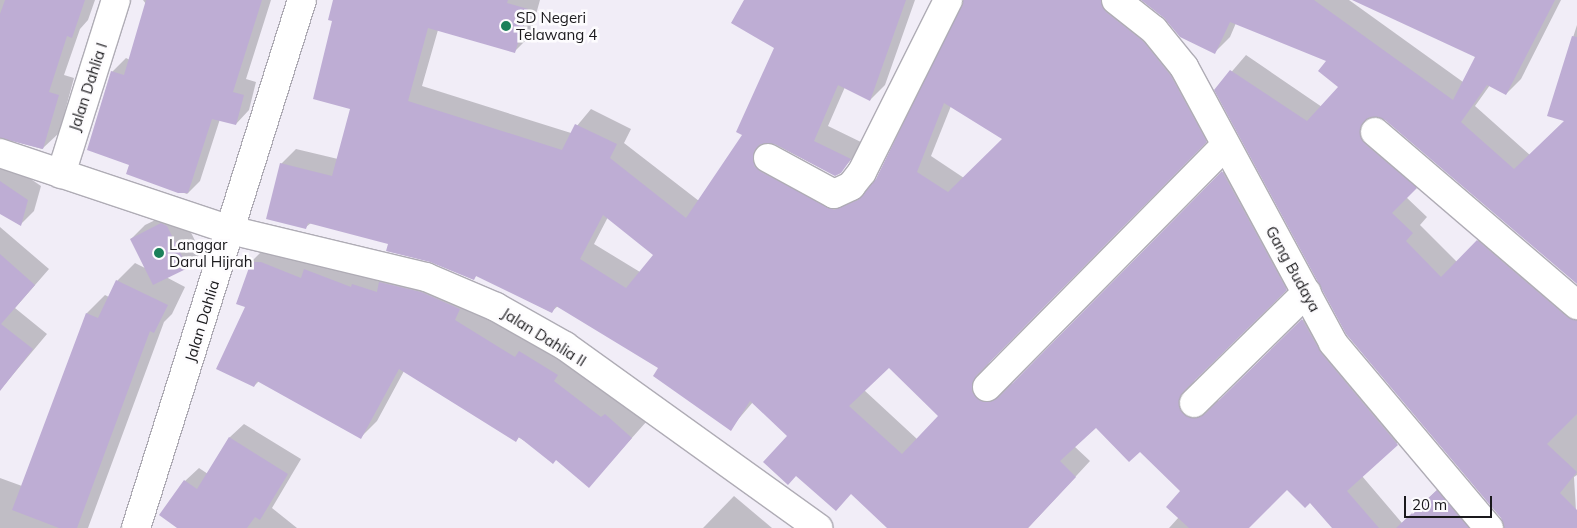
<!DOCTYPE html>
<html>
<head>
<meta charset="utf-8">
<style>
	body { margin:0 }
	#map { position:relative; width:1577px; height:528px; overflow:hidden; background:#f1edf7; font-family:Mulish,sans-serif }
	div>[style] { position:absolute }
	.shadow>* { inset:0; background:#0003 }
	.building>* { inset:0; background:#beadd4 }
	.roads { filter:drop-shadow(1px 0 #afacb5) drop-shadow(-1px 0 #afacb5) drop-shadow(0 1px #afacb5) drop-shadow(0 -1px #afacb5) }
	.minor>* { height:28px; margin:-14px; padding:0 14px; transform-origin:14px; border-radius:14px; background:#fff }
	.dots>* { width:14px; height:14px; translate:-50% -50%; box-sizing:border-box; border:2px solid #fdfcfe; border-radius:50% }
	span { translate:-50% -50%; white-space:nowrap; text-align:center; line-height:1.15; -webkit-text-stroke:5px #fdfcfe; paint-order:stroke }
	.poi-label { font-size:15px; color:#1a191c }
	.left { translate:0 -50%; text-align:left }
	.street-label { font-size:15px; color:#1a191c }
	.scale { position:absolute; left:1404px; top:496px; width:88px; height:22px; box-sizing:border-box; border:2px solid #1a191c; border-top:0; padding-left:6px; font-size:15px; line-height:18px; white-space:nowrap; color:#1a191c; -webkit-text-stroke:4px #fdfcfe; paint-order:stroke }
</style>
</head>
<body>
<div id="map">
	<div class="shadow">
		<i style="clip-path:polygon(0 0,95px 0,88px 20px,80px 29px,64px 75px,74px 78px,59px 133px,42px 149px,0 137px)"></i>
		<i style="clip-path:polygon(143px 0,271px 0,246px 79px,256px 82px,249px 110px,236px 124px,220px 119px,200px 181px,187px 194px,127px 173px,130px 164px,112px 72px,126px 58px,130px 60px,146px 4px)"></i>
		<i style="clip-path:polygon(evenodd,334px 0,540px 0,530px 36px,515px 51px,438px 30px,422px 86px,571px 133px,591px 109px,631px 129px,624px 143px,699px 201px,744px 134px,775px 47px,745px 0,915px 0,885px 85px,870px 100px,845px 87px,828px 126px,865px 144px,840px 172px,835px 175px,768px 141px,767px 143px,775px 157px,849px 195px,875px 182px,963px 7px,963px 0,1127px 0,1221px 126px,991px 360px,986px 368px,990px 383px,999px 388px,1014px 383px,1238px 157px,1301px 274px,1197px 376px,1193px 383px,1197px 399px,1206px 404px,1221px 400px,1318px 305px,1412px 429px,1362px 476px,1402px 523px,1452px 476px,1482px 511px,1468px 525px,1470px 528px,1333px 528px,1310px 501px,1287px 489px,1248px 528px,1169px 528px,1179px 517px,1182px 491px,1140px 450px,1096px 426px,1074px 446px,1090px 461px,1028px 528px,893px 528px,753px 402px,730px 429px,660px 368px,558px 306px,551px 312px,477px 275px,473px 279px,389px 243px,311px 223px,306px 227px,281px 164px,296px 149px,338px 159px,351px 108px,334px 20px,334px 0,951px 106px,1004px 139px,964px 178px,931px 156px,951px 106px,334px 0,608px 217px,655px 254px,640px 272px,594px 244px,608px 217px,334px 0,889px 366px,940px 416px,917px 439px,864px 390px,889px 366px)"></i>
		<i style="clip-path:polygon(1143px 0,1349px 0,1463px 82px,1477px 56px,1355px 0,1561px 0,1521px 79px,1506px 94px,1490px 85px,1475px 106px,1530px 155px,1566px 121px,1548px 115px,1577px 25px,1577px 283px,1386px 119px,1375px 116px,1379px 128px,1431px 173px,1406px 197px,1427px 217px,1420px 225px,1457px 262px,1493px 226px,1577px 298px,1577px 475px,1574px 477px,1577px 528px,1510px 528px,1216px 90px,1246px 55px,1322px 107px,1340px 87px,1328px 60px,1236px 23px,1230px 37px,1215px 52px)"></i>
		<i style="clip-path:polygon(0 158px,41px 186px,34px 211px,20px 225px,0 212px)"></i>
		<i style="clip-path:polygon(176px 210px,181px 212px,201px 253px,188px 267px,166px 277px,185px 287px,172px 314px,164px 322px,88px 528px,0 528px,0 478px,22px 486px,87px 313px,105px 295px,109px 297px,117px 281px,135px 263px,145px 268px,131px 239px,145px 225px)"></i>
		<i style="clip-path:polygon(0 227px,49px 269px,15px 308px,47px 334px,0 390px)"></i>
		<i style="clip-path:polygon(269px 244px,388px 275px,536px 336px,569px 365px,618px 402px,621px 399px,647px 421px,589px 486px,556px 459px,404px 371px,377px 421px,361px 437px,259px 381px,254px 386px,247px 306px,237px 303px,253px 260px)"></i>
		<i style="clip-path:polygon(244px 424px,301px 459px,272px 508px,297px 528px,180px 528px,185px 481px,199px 468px,208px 474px,230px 437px)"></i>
		<i style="clip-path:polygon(734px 496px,772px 528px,703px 528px)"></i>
	</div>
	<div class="building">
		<i style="clip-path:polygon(5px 0,85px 0,72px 38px,67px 36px,49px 92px,59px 95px,43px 149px,0 138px,0 14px)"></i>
		<i style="clip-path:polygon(146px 0,262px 0,233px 92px,244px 95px,236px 125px,212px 119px,188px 193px,178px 193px,126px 174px,129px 165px,87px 150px,111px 71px,124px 75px)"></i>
		<i style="clip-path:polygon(evenodd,333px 0,508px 0,507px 3px,528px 9px,515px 53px,428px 28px,408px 101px,562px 150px,575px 124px,617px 144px,610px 158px,686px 218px,742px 135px,736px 132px,774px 48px,731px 23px,744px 0,906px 0,870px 101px,838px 85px,814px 141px,851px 159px,841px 173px,835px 176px,775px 144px,760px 144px,754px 151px,754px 166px,761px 172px,834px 210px,858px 200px,876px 179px,963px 0,1101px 0,1106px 12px,1143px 41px,1171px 76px,1207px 142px,976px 376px,972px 392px,984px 402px,998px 398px,1222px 171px,1287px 290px,1183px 392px,1179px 407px,1190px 418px,1205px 414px,1302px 319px,1321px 353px,1398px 445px,1347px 491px,1379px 528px,1332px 528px,1310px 503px,1305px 508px,1287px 490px,1249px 528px,1189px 528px,1166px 507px,1180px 491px,1140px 452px,1129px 462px,1096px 428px,1060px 461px,1076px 477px,1028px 528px,887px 528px,851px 494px,836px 511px,796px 476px,788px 485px,763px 462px,787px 436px,750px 401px,731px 431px,653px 376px,658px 368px,556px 306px,552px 313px,476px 276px,474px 280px,430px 262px,386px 251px,388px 244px,308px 223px,306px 229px,266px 219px,280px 163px,332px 176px,350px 109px,313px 99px,332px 21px,328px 20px,333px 0,944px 103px,1002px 139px,948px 192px,917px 172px,944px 103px,333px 0,603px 215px,653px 255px,626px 288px,580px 259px,603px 215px,333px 0,889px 368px,938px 416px,902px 454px,849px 406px,889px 368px)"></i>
		<i style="clip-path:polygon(1141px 0,1314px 0,1453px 100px,1475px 57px,1352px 0,1555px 0,1506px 95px,1487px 85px,1461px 122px,1514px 169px,1564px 121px,1547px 116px,1572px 36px,1577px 37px,1577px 284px,1385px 120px,1369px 117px,1360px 130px,1365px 144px,1417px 188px,1392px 213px,1413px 233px,1406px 241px,1441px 277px,1477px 240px,1567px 317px,1577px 320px,1577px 414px,1547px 444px,1577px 472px,1560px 493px,1577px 510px,1577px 528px,1504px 528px,1501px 518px,1346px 334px,1214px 90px,1230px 70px,1307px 121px,1338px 87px,1318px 71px,1326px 61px,1230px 22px,1215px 54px,1180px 37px,1164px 18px)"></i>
		<i style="clip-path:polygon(0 181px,28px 200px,21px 226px,0 214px)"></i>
		<i style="clip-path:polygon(161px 223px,167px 226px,188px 268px,153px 285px,130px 239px)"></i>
		<i style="clip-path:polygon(0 254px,35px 285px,1px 324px,33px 349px,0 391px)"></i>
		<i style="clip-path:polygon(251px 262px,261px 262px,301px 278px,304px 269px,351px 287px,352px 284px,377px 292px,379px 282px,421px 292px,460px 309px,455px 320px,515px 357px,519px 351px,558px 375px,554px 381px,601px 417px,605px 414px,632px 438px,589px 488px,556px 460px,553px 464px,519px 437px,516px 442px,399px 369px,361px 439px,257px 381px,254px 387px,216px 369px,245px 307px,236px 304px)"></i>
		<i style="clip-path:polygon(116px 280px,168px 305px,154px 333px,150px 331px,77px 528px,59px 528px,12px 510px,86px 313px,98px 318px)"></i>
		<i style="clip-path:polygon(229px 437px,288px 474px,260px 520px,255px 517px,247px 528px,177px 528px,159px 515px,184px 480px,197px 489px)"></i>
		<i style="clip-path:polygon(1437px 490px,1469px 528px,1396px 528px)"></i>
	</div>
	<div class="roads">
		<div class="minor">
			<i style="left:1116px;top:0;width:48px;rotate:38.3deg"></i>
			<i style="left:1154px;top:30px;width:48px;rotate:51deg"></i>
			<i style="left:1184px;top:67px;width:314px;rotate:61.6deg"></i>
			<i style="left:1333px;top:343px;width:242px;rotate:49.9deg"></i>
			<i style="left:1375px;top:132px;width:266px;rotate:40.6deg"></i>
			<i style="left:0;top:153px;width:243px;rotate:18.5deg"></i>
			<i style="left:230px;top:230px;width:202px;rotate:13.5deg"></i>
			<i style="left:426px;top:277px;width:76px;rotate:23.2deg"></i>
			<i style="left:496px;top:307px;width:79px;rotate:29.5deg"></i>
			<i style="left:565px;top:346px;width:312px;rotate:35.7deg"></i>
			<i style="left:768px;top:158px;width:75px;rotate:28.6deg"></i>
			<i style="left:834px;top:194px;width:19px;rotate:-25deg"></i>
			<i style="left:851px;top:186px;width:18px;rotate:-52deg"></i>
			<i style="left:862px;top:172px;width:192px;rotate:-63.4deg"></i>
			<i style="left:61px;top:174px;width:182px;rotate:-72.5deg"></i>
			<i style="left:987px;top:387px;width:339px;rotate:-45.4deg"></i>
			<i style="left:1194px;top:403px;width:158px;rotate:-44.5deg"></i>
			<i style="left:136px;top:528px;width:553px;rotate:-72.55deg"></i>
		</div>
	</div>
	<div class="dots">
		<i style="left:506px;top:26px;background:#1a805a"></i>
		<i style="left:159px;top:253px;background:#1a805a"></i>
	</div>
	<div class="poi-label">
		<span class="left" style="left:516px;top:26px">SD Negeri<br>Telawang 4</span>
		<span class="left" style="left:169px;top:253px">Langgar<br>Darul Hijrah</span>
	</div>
	<div class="street-label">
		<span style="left:88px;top:87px;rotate:-72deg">Jalan Dahlia I</span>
		<span style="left:1293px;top:269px;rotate:61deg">Gang Budaya</span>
		<span style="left:202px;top:321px;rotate:-73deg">Jalan Dahlia</span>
		<span style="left:544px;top:337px;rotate:32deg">Jalan Dahlia II</span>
	</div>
	<div class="scale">20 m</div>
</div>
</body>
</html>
